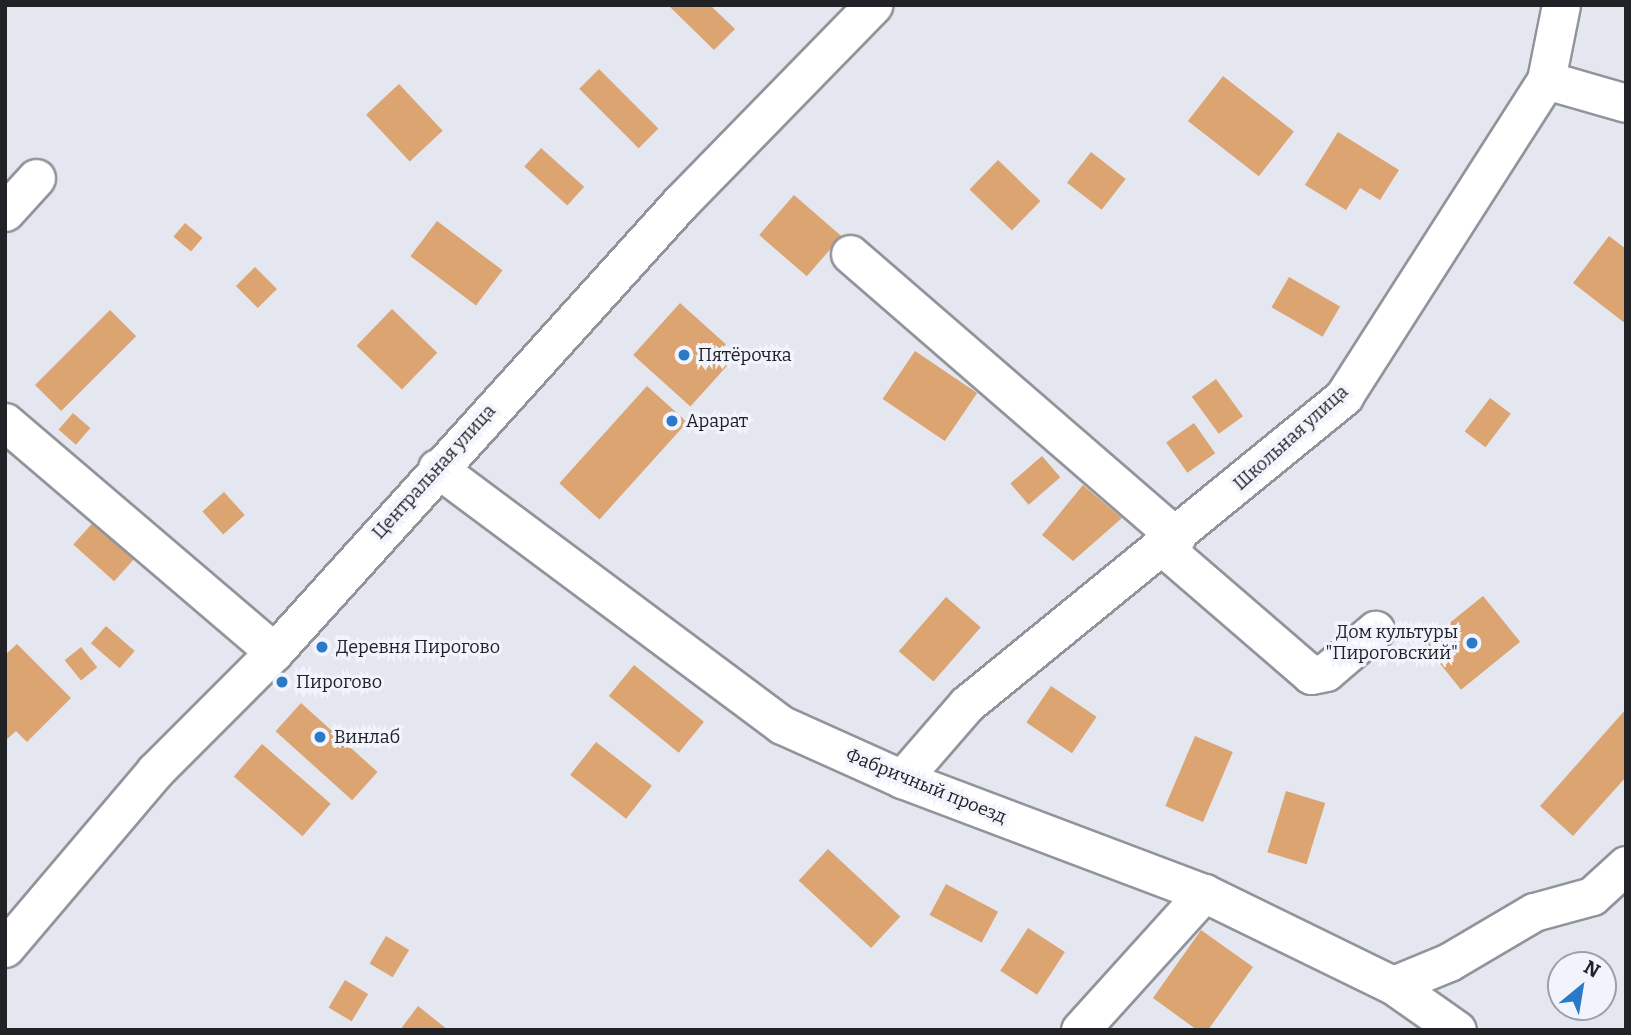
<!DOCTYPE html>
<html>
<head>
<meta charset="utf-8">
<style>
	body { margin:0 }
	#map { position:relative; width:1631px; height:1035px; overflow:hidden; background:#e5e7f0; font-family:Bitter,serif }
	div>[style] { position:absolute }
	.building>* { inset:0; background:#dca470; transform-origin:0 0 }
	.roads { filter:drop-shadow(2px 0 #92949c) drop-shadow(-2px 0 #92949c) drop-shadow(0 2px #92949c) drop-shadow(0 -2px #92949c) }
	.minor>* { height:37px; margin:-18.5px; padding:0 18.5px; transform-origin:18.5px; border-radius:18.5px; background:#fff }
	.dots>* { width:19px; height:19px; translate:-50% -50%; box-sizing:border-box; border:4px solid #f2f4fd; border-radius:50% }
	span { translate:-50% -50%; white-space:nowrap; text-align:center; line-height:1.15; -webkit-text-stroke:6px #f2f4fd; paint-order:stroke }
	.poi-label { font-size:18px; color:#212225 }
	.left { translate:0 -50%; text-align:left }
	.right { translate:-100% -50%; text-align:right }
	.street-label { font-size:18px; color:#212225 }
	.frame { position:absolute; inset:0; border:7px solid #212225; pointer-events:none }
	.north { position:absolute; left:1547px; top:951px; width:70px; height:70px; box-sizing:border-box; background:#f2f4fd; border:2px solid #9ea0a7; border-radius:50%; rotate:30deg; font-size:19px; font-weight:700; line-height:28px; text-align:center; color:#212225 }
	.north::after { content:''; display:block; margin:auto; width:24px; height:32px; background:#2a7ac9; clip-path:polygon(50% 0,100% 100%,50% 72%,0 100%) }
</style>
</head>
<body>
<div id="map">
	<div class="building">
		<i style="clip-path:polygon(668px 5px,710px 5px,735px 29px,714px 50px)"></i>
		<i style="left:599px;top:69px;width:84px;height:28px;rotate:45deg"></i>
		<i style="left:1223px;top:76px;width:90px;height:57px;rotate:38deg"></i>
		<i style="left:399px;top:84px;width:64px;height:45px;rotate:47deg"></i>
		<i style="clip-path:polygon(1338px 132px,1399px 170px,1380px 200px,1360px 188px,1346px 210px,1305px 185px)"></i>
		<i style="left:541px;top:148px;width:58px;height:25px;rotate:42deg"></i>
		<i style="left:1091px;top:152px;width:44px;height:39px;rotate:38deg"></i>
		<i style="left:998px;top:160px;width:59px;height:41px;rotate:44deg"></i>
		<i style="left:794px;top:195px;width:63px;height:53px;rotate:41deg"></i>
		<i style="left:437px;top:221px;width:82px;height:44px;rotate:37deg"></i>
		<i style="left:185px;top:223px;width:23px;height:18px;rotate:40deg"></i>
		<i style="clip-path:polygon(1609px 236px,1626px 249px,1626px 324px,1573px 283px)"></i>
		<i style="left:255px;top:267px;width:31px;height:27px;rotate:45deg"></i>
		<i style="left:1289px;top:277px;width:59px;height:35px;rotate:30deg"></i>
		<i style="left:680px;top:303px;width:77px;height:70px;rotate:42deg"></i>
		<i style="left:392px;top:309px;width:63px;height:51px;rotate:44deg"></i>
		<i style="left:110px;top:310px;width:37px;height:106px;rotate:45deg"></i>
		<i style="left:915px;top:351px;width:75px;height:58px;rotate:34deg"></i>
		<i style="left:1216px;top:379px;width:46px;height:30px;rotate:54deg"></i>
		<i style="left:647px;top:386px;width:54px;height:131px;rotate:42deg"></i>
		<i style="left:1490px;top:398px;width:26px;height:42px;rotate:37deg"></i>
		<i style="left:73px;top:413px;width:23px;height:22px;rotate:41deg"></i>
		<i style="left:1194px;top:423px;width:37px;height:34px;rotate:55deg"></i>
		<i style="left:1042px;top:456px;width:28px;height:42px;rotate:49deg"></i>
		<i style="clip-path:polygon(1083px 485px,1122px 518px,1073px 561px,1042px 535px)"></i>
		<i style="left:224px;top:492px;width:31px;height:29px;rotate:48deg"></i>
		<i style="left:98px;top:517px;width:55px;height:37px;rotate:42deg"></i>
		<i style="left:1483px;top:596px;width:59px;height:76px;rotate:51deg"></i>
		<i style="left:946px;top:597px;width:46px;height:72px;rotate:41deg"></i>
		<i style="left:106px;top:626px;width:38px;height:23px;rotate:41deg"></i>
		<i style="clip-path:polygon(17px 644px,71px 698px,27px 742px,16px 731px,5px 741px,5px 655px)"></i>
		<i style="left:81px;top:647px;width:26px;height:21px;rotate:51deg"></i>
		<i style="left:634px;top:665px;width:90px;height:40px;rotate:39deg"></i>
		<i style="left:1051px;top:686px;width:55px;height:44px;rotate:34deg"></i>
		<i style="left:301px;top:703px;width:103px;height:38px;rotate:42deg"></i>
		<i style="clip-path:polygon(1626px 709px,1626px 777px,1573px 836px,1540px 806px)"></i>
		<i style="left:1195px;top:736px;width:41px;height:76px;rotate:23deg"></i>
		<i style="left:596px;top:742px;width:71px;height:42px;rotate:38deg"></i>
		<i style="left:262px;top:744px;width:91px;height:43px;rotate:41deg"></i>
		<i style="left:1286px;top:791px;width:41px;height:64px;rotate:17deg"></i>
		<i style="left:828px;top:849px;width:99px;height:43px;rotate:43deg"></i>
		<i style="left:946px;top:884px;width:59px;height:35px;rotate:28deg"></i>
		<i style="left:1028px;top:928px;width:44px;height:51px;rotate:33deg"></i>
		<i style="clip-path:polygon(1201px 930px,1253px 967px,1208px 1030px,1197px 1030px,1153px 998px)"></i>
		<i style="left:386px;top:936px;width:27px;height:32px;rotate:31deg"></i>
		<i style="left:345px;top:980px;width:27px;height:32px;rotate:31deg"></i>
		<i style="clip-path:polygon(418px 1006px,448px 1030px,400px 1030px)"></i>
	</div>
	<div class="roads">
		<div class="minor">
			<i style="left:1546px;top:80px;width:83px;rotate:16deg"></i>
			<i style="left:5px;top:212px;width:46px;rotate:-47.6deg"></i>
			<i style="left:850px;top:254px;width:432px;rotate:40.9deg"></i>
			<i style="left:5px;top:422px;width:354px;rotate:40.5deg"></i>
			<i style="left:437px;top:468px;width:430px;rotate:36.7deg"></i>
			<i style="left:782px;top:725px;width:132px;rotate:24.2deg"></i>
			<i style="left:902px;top:779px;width:323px;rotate:20.7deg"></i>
			<i style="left:1204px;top:893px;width:210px;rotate:26deg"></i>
			<i style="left:1393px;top:985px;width:78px;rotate:35.1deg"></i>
			<i style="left:1164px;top:548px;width:194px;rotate:40.8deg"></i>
			<i style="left:1311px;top:675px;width:15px;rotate:-11deg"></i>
			<i style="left:1326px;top:672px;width:65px;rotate:-40.6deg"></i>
			<i style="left:902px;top:779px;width:99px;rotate:-49.1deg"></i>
			<i style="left:967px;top:704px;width:487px;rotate:-39.2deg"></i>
			<i style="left:1344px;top:396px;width:375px;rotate:-57.4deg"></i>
			<i style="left:1546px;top:80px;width:76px;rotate:-78.7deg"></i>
			<i style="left:5px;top:948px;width:232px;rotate:-49.7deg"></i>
			<i style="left:155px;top:771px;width:168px;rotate:-45deg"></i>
			<i style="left:274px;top:652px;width:605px;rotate:-47.88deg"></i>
			<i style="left:680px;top:203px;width:277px;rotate:-45.7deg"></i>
			<i style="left:1393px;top:985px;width:61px;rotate:-22.3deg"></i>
			<i style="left:1449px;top:962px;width:99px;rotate:-30.5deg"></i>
			<i style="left:1534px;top:912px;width:60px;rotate:-15.4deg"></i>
			<i style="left:1592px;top:896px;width:46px;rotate:-42.4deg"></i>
			<i style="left:1080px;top:1030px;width:185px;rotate:-47.9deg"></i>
		</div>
	</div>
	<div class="dots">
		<i style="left:684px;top:355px;background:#2a7ac9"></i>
		<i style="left:672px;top:421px;background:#2a7ac9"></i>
		<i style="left:1472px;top:643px;background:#2a7ac9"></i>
		<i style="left:322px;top:647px;background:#2a7ac9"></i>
		<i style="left:282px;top:682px;background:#2a7ac9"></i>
		<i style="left:320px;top:737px;background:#2a7ac9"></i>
	</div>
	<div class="poi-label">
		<span class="left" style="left:698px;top:355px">Пятёрочка</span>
		<span class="left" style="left:686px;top:421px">Арарат</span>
		<span class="right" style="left:1458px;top:643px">Дом культуры<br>"Пироговский"</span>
		<span class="left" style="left:336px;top:647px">Деревня Пирогово</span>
		<span class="left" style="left:296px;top:682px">Пирогово</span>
		<span class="left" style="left:334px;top:737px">Винлаб</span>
	</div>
	<div class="street-label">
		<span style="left:1291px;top:438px;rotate:-42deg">Школьная улица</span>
		<span style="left:434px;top:472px;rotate:-48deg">Центральная улица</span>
		<span style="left:926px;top:786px;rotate:22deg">Фабричный проезд</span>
	</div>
	<div class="frame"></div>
	<div class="north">N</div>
</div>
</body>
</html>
